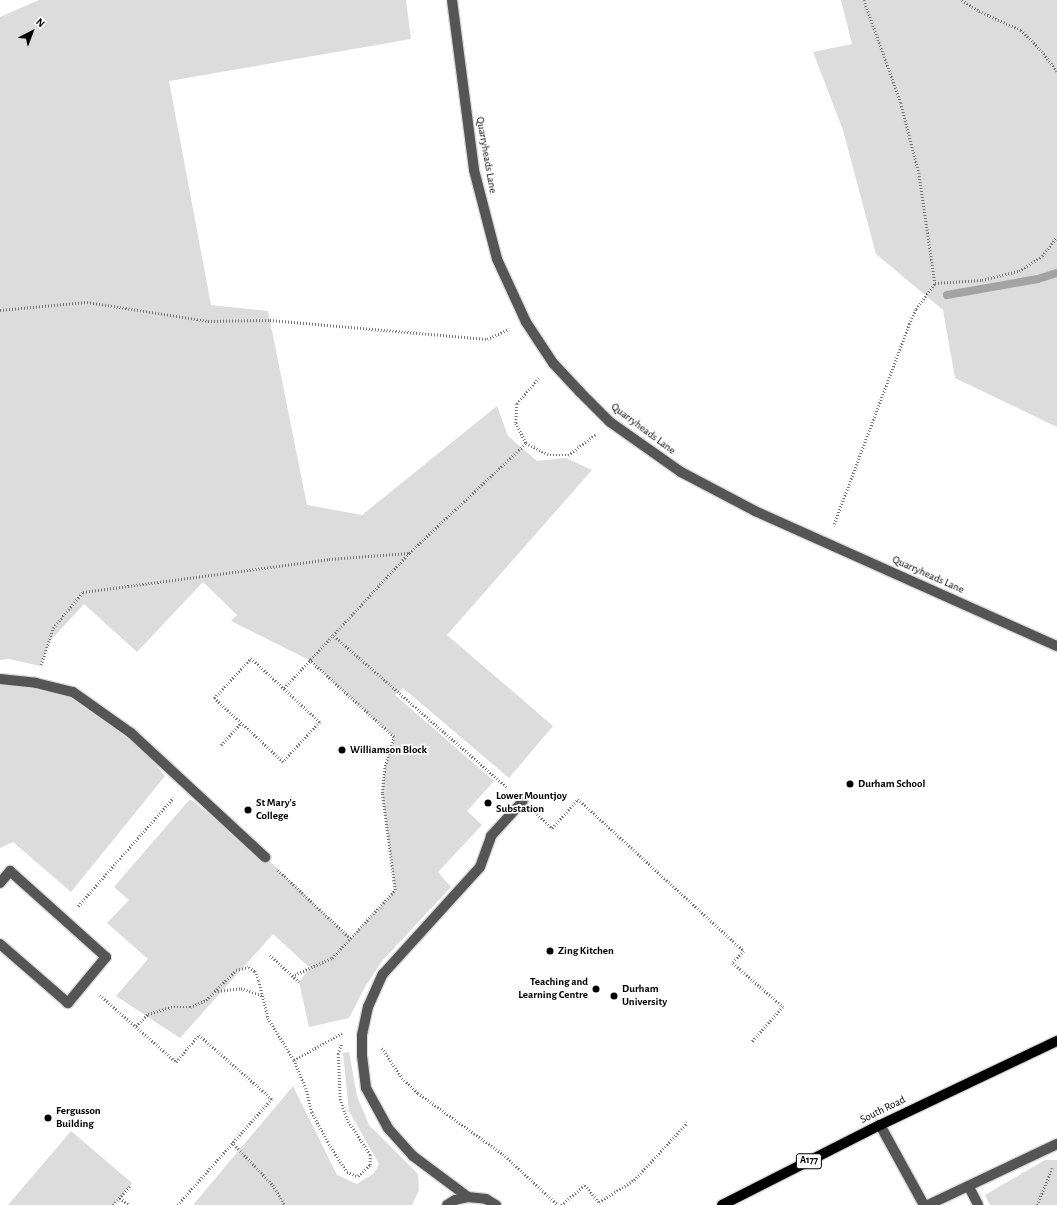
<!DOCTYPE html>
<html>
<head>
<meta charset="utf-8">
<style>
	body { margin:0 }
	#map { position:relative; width:1057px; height:1205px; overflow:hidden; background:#fff; font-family:"Alegreya Sans",sans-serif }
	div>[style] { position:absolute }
	.green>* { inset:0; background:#dcdcdc }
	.stream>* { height:8px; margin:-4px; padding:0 4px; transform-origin:4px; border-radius:4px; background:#a3a3a3 }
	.path>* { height:2.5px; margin-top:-1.25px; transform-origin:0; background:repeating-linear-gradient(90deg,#777 0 1px,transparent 0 3px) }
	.roads { filter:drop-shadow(1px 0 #dbdbdb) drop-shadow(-1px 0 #dbdbdb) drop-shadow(0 1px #dbdbdb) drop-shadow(0 -1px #dbdbdb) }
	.minor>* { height:10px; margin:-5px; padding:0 5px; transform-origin:5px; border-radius:5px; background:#555 }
	.major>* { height:10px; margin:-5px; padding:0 5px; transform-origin:5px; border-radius:5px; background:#000 }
	.dots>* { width:11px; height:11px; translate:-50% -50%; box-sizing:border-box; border:2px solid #fff; border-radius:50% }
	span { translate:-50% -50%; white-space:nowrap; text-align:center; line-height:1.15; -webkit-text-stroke:3.5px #fff; paint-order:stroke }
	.shield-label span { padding:1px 3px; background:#fff; border:1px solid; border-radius:3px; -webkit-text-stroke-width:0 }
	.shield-label { font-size:10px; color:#000; font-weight:700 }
	.street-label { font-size:11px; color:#000 }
	.poi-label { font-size:11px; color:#000; font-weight:700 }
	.left { translate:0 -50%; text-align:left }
	.right { translate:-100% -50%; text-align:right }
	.north { position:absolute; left:12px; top:12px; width:40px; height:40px; -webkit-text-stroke:3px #fff; paint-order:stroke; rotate:42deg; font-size:11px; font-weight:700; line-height:16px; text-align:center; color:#000 }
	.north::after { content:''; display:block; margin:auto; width:14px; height:18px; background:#000; clip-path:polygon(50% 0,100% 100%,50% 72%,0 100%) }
</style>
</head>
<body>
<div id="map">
	<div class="green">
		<i style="clip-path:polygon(39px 0,406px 0,411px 39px,169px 81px,211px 305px,268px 311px,307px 505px,362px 515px,497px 406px,508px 436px,537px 461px,566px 458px,592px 470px,447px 635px,553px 726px,509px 778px,403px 688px,395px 695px,494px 781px,467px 811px,482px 825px,438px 872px,451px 887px,382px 961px,365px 987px,349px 1018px,309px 1027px,299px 982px,310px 968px,273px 934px,180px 1038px,116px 996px,148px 959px,107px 923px,129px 900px,114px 887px,190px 799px,265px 857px,351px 938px,395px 890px,382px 793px,385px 766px,394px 737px,309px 660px,231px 621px,237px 615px,203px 582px,137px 652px,84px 604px,50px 641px,40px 666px,9px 659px,0 660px,0 17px)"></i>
		<i style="clip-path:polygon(841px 0,1057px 0,1057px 427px,955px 378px,943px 310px,876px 254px,843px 130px,813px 52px,852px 44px)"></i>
		<i style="clip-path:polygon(0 679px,73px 692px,131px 733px,165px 776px,71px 892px,13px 842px,0 848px)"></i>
		<i style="clip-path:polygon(349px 1052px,357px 1096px,369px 1125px,418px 1174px,419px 1190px,412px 1205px,193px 1205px,293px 1086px,337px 1175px,357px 1184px,374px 1173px,379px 1164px,349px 1111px,343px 1053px)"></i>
		<i style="clip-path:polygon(71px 1131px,132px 1183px,130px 1186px,113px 1205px,8px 1205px)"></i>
		<i style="clip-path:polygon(1045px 1160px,1057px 1160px,1057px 1205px,990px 1205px,985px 1195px)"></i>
	</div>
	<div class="stream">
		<i style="left:947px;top:295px;width:92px;rotate:-10deg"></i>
		<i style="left:1038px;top:279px;width:20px;rotate:-18deg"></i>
	</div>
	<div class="path">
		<i style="left:864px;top:0;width:109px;rotate:70.2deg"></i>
		<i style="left:901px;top:103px;width:72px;rotate:75.6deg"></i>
		<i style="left:919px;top:173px;width:111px;rotate:81.7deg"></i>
		<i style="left:962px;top:0;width:20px;rotate:33deg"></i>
		<i style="left:979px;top:11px;width:46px;rotate:24.3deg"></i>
		<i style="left:1021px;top:30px;width:27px;rotate:45deg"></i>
		<i style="left:1040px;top:49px;width:28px;rotate:52deg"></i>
		<i style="left:0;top:310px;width:87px;rotate:-5.3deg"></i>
		<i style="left:87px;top:302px;width:122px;rotate:8.9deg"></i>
		<i style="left:208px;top:321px;width:62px;rotate:-0.9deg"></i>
		<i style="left:270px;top:320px;width:218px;rotate:5deg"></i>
		<i style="left:487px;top:339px;width:24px;rotate:-24deg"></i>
		<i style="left:539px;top:378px;width:34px;rotate:130deg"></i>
		<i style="left:517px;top:404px;width:19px;rotate:93deg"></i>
		<i style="left:516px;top:423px;width:22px;rotate:63deg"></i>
		<i style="left:526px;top:443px;width:27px;rotate:27deg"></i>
		<i style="left:550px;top:455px;width:18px"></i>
		<i style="left:568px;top:455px;width:34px;rotate:-37deg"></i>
		<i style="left:834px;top:524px;width:214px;rotate:-69.4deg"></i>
		<i style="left:909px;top:324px;width:17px;rotate:-65deg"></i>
		<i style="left:916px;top:309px;width:32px;rotate:-54deg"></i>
		<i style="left:935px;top:283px;width:47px;rotate:-3.7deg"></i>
		<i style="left:982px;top:280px;width:38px;rotate:-14deg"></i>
		<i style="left:1019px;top:271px;width:27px;rotate:-33deg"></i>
		<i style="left:1042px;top:256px;width:24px;rotate:-52deg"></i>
		<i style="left:332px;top:634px;width:234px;rotate:41.2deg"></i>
		<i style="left:251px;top:658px;width:94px;rotate:42.8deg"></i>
		<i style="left:320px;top:722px;width:54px;rotate:132.8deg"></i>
		<i style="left:283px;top:762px;width:94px;rotate:-137.2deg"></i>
		<i style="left:214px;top:698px;width:54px;rotate:-47.2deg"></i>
		<i style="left:41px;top:665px;width:39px;rotate:-72deg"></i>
		<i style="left:53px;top:628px;width:47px;rotate:-50.2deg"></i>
		<i style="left:83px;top:592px;width:248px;rotate:-7.6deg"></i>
		<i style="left:329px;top:559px;width:80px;rotate:-4.3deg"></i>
		<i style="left:284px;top:688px;width:184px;rotate:-47.2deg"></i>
		<i style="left:409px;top:553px;width:161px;rotate:-43.2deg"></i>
		<i style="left:221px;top:745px;width:30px;rotate:-48deg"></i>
		<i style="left:537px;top:814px;width:21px;rotate:43deg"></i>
		<i style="left:552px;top:828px;width:39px;rotate:-48deg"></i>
		<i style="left:578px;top:799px;width:225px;rotate:42.5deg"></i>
		<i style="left:744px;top:951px;width:16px;rotate:133deg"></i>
		<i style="left:733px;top:963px;width:67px;rotate:41.3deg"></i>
		<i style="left:783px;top:1007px;width:47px;rotate:131.5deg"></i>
		<i style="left:278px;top:870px;width:99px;rotate:43.4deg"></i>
		<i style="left:78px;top:906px;width:144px;rotate:-48.7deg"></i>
		<i style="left:270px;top:955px;width:40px;rotate:43deg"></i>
		<i style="left:292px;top:976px;width:44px;rotate:-24.2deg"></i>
		<i style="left:332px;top:958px;width:93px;rotate:-47.2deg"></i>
		<i style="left:395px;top:890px;width:98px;rotate:-97.6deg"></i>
		<i style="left:382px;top:793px;width:27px;rotate:-84deg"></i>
		<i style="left:385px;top:766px;width:30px;rotate:-73deg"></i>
		<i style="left:394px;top:737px;width:115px;rotate:-137.8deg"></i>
		<i style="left:218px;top:991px;width:23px;rotate:-7deg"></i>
		<i style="left:241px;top:988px;width:23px;rotate:20deg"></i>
		<i style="left:100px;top:995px;width:101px;rotate:41.4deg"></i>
		<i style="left:176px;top:1062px;width:35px;rotate:-50deg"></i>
		<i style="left:199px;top:1035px;width:97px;rotate:41.2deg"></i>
		<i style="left:272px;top:1099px;width:142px;rotate:131.6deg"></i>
		<i style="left:136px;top:1026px;width:17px;rotate:-45deg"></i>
		<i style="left:148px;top:1014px;width:24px;rotate:-17deg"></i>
		<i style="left:171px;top:1007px;width:19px"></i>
		<i style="left:190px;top:1007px;width:17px;rotate:-24deg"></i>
		<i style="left:206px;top:1000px;width:42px;rotate:-45deg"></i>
		<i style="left:236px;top:970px;width:13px;rotate:-13deg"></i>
		<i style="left:249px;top:967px;width:7px;rotate:34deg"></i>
		<i style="left:255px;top:971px;width:11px;rotate:68deg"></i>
		<i style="left:259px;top:981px;width:38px;rotate:76deg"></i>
		<i style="left:268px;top:1018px;width:49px;rotate:58.2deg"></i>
		<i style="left:294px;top:1060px;width:30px;rotate:67deg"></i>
		<i style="left:306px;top:1088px;width:25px;rotate:76deg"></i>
		<i style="left:312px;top:1112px;width:36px;rotate:62deg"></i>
		<i style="left:329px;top:1144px;width:33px;rotate:57deg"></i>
		<i style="left:347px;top:1172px;width:12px;rotate:20deg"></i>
		<i style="left:358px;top:1176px;width:16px;rotate:-43deg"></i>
		<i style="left:370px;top:1165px;width:10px;rotate:-90deg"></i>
		<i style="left:370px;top:1155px;width:42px;rotate:-123.3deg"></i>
		<i style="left:347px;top:1120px;width:21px;rotate:-109deg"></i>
		<i style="left:340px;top:1100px;width:46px;rotate:-92.5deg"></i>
		<i style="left:338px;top:1054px;width:10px;rotate:-73deg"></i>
		<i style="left:382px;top:1048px;width:36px;rotate:56deg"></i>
		<i style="left:402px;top:1078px;width:22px;rotate:43deg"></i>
		<i style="left:418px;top:1093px;width:105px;rotate:35.7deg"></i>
		<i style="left:503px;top:1154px;width:75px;rotate:42.8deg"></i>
		<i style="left:294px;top:1060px;width:55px;rotate:-29.4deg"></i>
		<i style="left:232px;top:1142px;width:59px;rotate:46.4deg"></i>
		<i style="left:273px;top:1185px;width:23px;rotate:59deg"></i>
		<i style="left:120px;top:1198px;width:11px;rotate:38deg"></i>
		<i style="left:113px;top:1205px;width:25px;rotate:-48deg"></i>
		<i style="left:561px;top:1205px;width:31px;rotate:-40deg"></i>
		<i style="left:585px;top:1185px;width:22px;rotate:51deg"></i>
		<i style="left:599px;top:1202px;width:41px;rotate:-32.2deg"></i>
		<i style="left:634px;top:1180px;width:78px;rotate:-47.1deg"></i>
		<i style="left:1037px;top:1205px;width:40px;rotate:-68deg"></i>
	</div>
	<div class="roads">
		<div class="minor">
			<i style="left:452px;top:0;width:171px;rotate:82.6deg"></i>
			<i style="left:474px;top:170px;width:92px;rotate:75.5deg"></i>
			<i style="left:497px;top:259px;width:69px;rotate:65.3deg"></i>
			<i style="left:526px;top:322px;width:49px;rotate:56.6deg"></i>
			<i style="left:553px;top:363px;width:40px;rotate:47deg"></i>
			<i style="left:580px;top:392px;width:42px;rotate:45deg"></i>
			<i style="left:610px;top:422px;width:87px;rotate:35.2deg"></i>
			<i style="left:681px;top:472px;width:84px;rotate:27.8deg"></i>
			<i style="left:755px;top:511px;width:331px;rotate:24.1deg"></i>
			<i style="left:0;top:679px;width:36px;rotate:6deg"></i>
			<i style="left:36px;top:683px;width:38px;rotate:14deg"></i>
			<i style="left:73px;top:692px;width:71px;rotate:35.3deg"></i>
			<i style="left:131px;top:733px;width:183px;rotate:42.8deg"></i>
			<i style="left:0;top:883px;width:16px;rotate:-50deg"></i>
			<i style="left:10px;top:871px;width:129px;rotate:41.9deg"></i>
			<i style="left:106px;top:957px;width:60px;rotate:129.6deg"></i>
			<i style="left:68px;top:1003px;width:90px;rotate:-139.1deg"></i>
			<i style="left:880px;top:1125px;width:91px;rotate:61.2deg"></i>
			<i style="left:969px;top:1187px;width:20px;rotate:63deg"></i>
			<i style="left:468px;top:1197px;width:69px;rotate:-143.3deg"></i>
			<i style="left:413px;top:1156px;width:38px;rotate:-132deg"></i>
			<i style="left:388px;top:1128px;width:46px;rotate:-118.8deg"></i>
			<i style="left:366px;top:1088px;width:32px;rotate:-97deg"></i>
			<i style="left:362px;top:1056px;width:21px;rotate:-90deg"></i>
			<i style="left:362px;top:1035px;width:29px;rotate:-78deg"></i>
			<i style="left:368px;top:1007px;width:36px;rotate:-66deg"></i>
			<i style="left:383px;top:974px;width:144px;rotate:-47.8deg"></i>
			<i style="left:480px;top:867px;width:33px;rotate:-70deg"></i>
			<i style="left:491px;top:836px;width:47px;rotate:-47.6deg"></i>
			<i style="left:447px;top:1205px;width:9px;rotate:-32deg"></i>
			<i style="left:455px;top:1200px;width:13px;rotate:-13deg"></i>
			<i style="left:468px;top:1197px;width:18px;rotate:6deg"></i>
			<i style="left:486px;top:1199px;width:12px;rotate:31deg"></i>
			<i style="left:928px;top:1205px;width:143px;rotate:-25.3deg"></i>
		</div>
		<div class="major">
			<i style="left:722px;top:1205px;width:177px;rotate:-26.9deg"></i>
			<i style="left:880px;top:1125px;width:196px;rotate:-25.4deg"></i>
		</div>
	</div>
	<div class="dots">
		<i style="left:342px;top:750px;background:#000"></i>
		<i style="left:850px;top:784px;background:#000"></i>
		<i style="left:488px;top:803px;background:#000"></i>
		<i style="left:248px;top:810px;background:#000"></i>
		<i style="left:550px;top:951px;background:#000"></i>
		<i style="left:596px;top:989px;background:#000"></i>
		<i style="left:614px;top:996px;background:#000"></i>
		<i style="left:48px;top:1118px;background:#000"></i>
	</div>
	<div class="shield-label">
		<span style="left:809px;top:1161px">A177</span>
	</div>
	<div class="street-label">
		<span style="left:486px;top:155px;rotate:80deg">Quarryheads Lane</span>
		<span style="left:643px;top:429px;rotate:37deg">Quarryheads Lane</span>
		<span style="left:928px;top:575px;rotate:24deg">Quarryheads Lane</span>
		<span style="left:883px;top:1110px;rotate:-26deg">South Road</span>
	</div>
	<div class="poi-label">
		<span class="left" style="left:350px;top:750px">Williamson Block</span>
		<span class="left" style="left:858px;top:784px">Durham School</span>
		<span class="left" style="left:496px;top:803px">Lower Mountjoy<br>Substation</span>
		<span class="left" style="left:256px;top:810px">St Mary's<br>College</span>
		<span class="left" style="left:558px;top:951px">Zing Kitchen</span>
		<span class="right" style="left:588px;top:989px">Teaching and<br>Learning Centre</span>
		<span class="left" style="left:622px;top:996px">Durham<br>University</span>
		<span class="left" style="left:56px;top:1118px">Fergusson<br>Building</span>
	</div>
	<div class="north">N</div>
</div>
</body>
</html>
